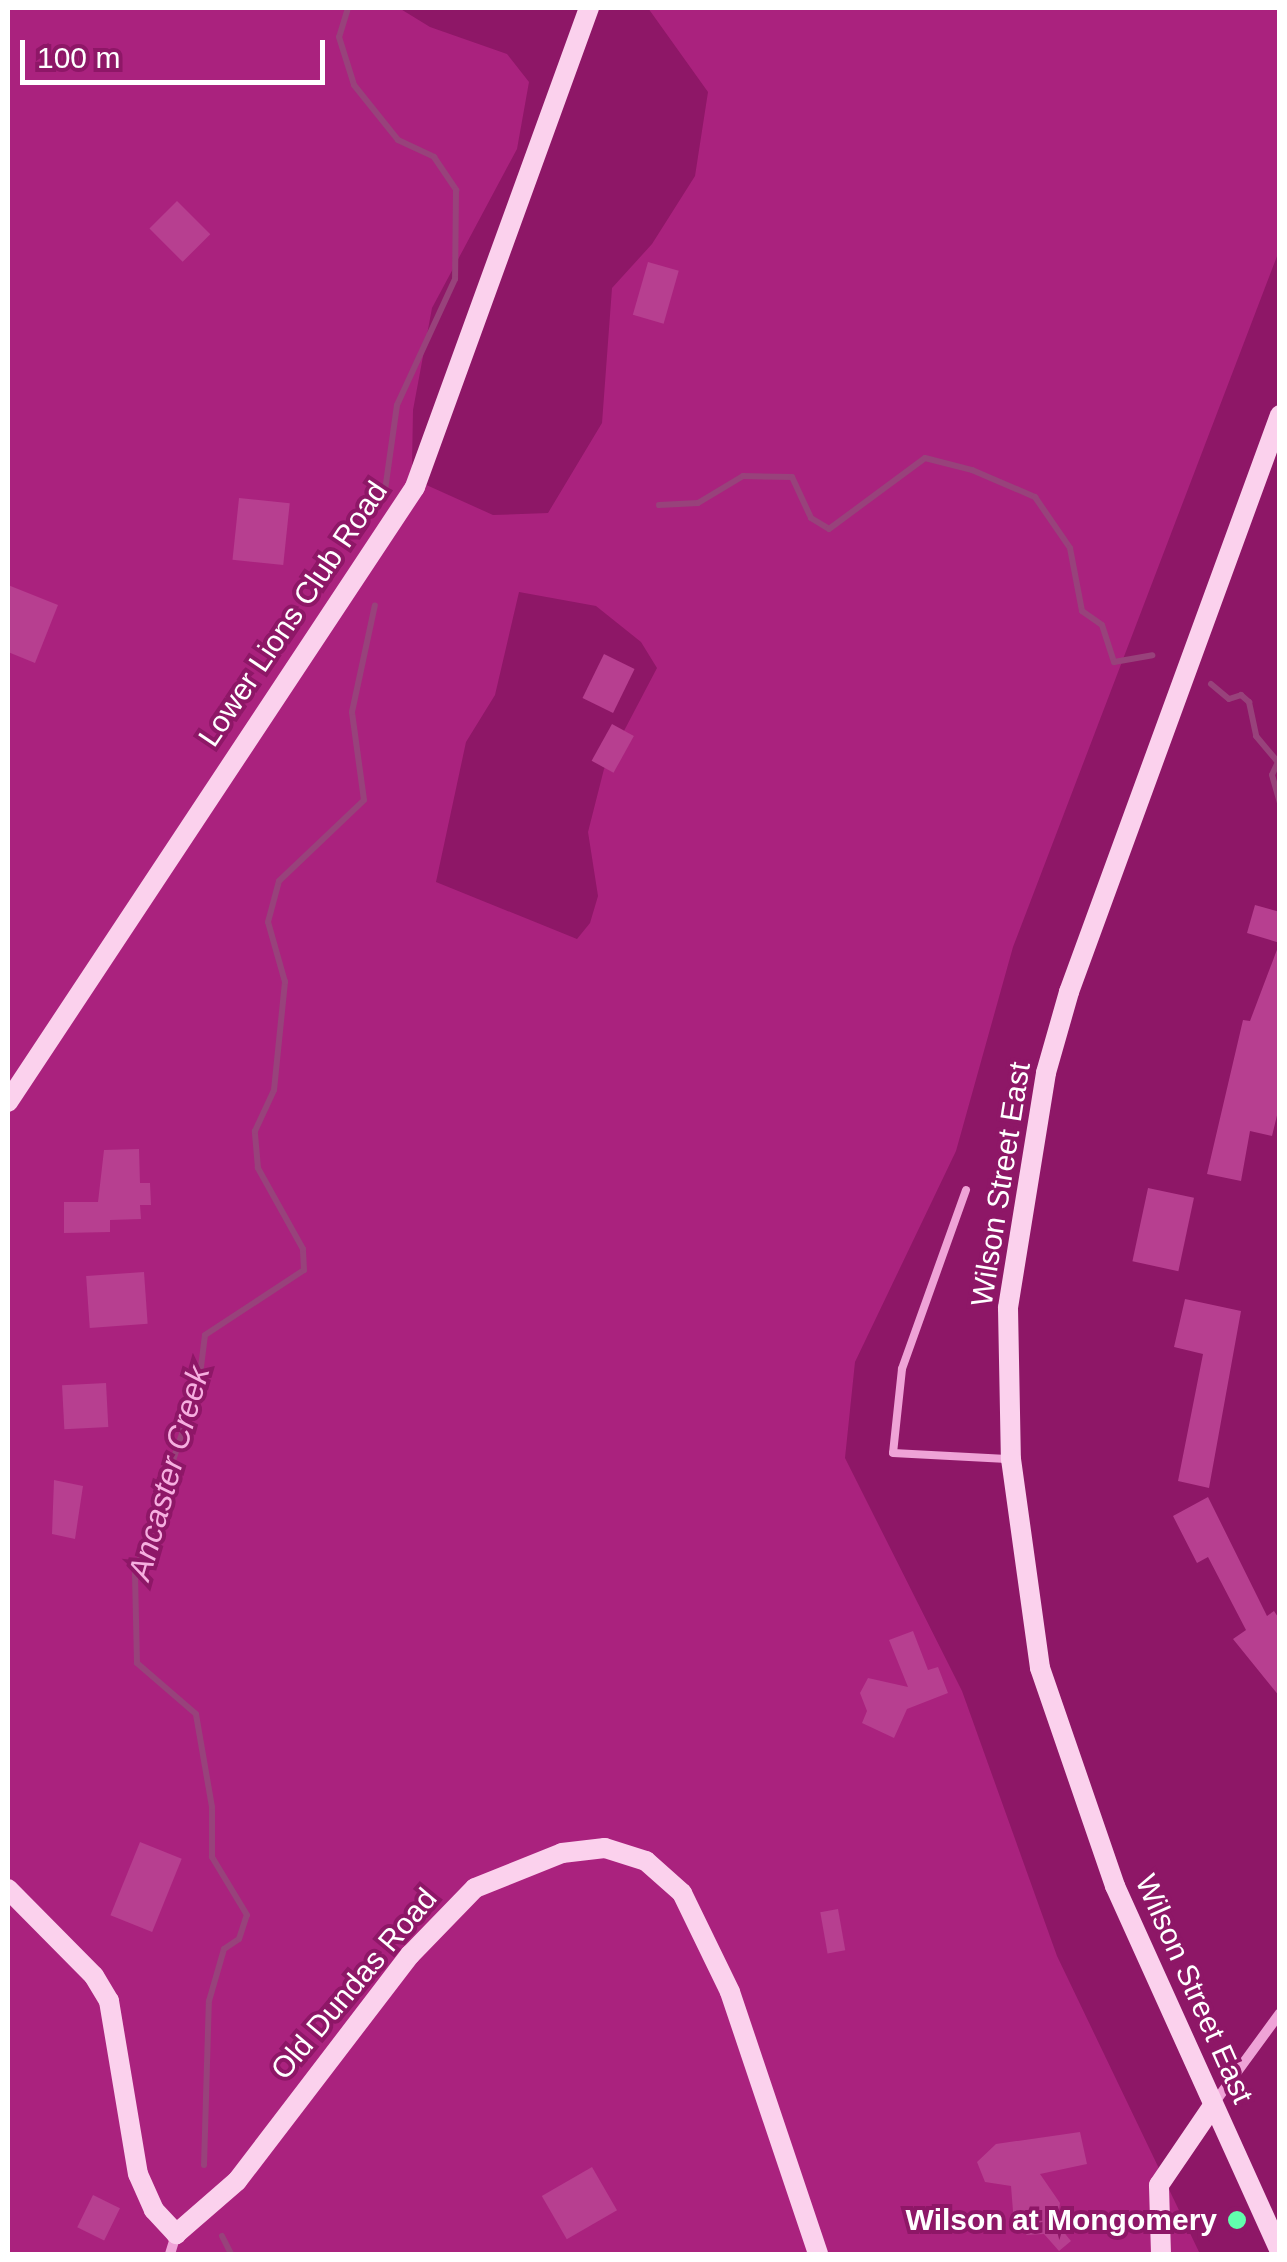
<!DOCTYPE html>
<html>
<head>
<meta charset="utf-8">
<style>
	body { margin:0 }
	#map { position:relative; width:1287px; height:2262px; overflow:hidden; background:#8e1767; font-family:Helvetica,sans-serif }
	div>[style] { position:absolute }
	.green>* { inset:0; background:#aa227e }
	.stream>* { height:6px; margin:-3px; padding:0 3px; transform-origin:3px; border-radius:3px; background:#98427b }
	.building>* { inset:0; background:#b73f90; transform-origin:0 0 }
	.lane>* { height:8px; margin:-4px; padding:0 4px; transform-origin:4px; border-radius:4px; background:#efa3d7 }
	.street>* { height:10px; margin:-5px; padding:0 5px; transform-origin:5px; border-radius:5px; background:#efa3d7 }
	.secondary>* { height:20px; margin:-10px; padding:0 10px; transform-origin:10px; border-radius:10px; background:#fbd1ed }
	.dots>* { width:28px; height:28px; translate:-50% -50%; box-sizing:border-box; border:5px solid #8e1767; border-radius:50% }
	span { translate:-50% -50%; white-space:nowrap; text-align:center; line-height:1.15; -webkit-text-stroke:8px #8e1767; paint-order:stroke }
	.street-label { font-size:30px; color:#fff }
	.poi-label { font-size:30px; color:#fff; font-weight:700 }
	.right { translate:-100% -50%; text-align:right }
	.water-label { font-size:32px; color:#f6afe0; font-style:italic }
	.frame { position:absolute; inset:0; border:10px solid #fff; pointer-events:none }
	.scale { position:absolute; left:20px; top:40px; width:305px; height:45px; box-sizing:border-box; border:5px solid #fff; border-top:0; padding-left:12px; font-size:30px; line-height:35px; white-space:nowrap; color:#fff; -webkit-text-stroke:8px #8e1767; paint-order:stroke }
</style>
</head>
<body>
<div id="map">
	<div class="green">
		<i style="clip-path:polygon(evenodd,8px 8px,399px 8px,430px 27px,507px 54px,529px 82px,517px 149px,432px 308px,413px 410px,412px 467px,422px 483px,493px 515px,548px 513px,602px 423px,612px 288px,652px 244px,695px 176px,708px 92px,648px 8px,1279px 8px,1279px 251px,1013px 947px,956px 1151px,855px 1362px,845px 1458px,962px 1691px,1057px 1956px,1200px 2254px,8px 2254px,8px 8px,519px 592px,596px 606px,641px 642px,657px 668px,604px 769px,588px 832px,598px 896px,590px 923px,577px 939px,436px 882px,466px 742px,495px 695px,519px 592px)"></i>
	</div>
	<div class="stream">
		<i style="left:348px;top:8px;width:30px;rotate:107deg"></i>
		<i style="left:339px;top:37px;width:50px;rotate:72.6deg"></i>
		<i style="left:354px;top:85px;width:70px;rotate:51.3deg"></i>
		<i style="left:398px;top:140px;width:40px;rotate:25deg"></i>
		<i style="left:434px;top:157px;width:40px;rotate:56deg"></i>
		<i style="left:456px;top:190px;width:89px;rotate:90.6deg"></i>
		<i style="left:455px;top:279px;width:139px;rotate:114.7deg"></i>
		<i style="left:397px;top:405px;width:86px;rotate:98deg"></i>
		<i style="left:659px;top:505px;width:39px;rotate:-3deg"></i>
		<i style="left:698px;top:503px;width:52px;rotate:-31deg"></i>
		<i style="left:743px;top:476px;width:49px;rotate:1.2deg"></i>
		<i style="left:792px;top:477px;width:45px;rotate:65.1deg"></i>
		<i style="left:811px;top:518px;width:21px;rotate:31deg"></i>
		<i style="left:829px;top:529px;width:119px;rotate:-36.5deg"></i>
		<i style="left:925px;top:458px;width:49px;rotate:14.3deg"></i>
		<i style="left:972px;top:470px;width:69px;rotate:23.2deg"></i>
		<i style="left:1035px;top:497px;width:62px;rotate:55.5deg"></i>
		<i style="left:1070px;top:548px;width:64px;rotate:79.2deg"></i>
		<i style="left:1082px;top:611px;width:24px;rotate:35deg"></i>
		<i style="left:1102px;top:625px;width:39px;rotate:72deg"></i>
		<i style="left:1114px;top:662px;width:39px;rotate:-10deg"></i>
		<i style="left:1211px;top:684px;width:23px;rotate:40deg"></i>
		<i style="left:1229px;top:699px;width:13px;rotate:-18deg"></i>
		<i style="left:1241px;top:695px;width:11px;rotate:41deg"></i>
		<i style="left:1249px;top:702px;width:35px;rotate:78deg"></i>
		<i style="left:1256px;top:736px;width:34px;rotate:50deg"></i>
		<i style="left:1278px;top:762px;width:14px;rotate:115deg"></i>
		<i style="left:1272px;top:775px;width:29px;rotate:74deg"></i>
		<i style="left:204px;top:2165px;width:164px;rotate:-88.3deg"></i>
		<i style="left:209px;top:2001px;width:54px;rotate:-73.9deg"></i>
		<i style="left:224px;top:1949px;width:18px;rotate:-34deg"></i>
		<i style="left:239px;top:1939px;width:25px;rotate:-72deg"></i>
		<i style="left:247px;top:1915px;width:68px;rotate:-121.1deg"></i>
		<i style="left:212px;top:1857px;width:50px;rotate:-90deg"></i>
		<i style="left:212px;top:1807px;width:94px;rotate:-99.8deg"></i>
		<i style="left:196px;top:1714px;width:78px;rotate:-139.2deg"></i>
		<i style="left:137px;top:1663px;width:89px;rotate:-91.3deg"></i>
		<i style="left:135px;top:1574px;width:201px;rotate:-71.5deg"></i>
		<i style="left:199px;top:1383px;width:48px;rotate:-82.9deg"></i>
		<i style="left:205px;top:1335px;width:118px;rotate:-33.3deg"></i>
		<i style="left:304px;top:1270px;width:21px;rotate:-93deg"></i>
		<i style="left:303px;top:1249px;width:93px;rotate:-119.1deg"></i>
		<i style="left:258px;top:1168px;width:37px;rotate:-95deg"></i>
		<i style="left:255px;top:1131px;width:45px;rotate:-65.1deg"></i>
		<i style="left:274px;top:1090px;width:109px;rotate:-84.2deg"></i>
		<i style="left:285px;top:982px;width:62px;rotate:-105.8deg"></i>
		<i style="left:268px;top:922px;width:42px;rotate:-75deg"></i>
		<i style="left:279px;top:881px;width:117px;rotate:-43.6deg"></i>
		<i style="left:364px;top:800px;width:89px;rotate:-97.8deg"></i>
		<i style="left:352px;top:712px;width:109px;rotate:-77.9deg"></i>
		<i style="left:222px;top:2236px;width:20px;rotate:63deg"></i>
	</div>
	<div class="building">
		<i style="left:177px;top:201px;width:47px;height:39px;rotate:45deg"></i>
		<i style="left:648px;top:262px;width:32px;height:55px;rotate:16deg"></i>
		<i style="left:239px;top:498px;width:51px;height:62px;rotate:6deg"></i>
		<i style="clip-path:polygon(8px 585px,58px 605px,35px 663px,8px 652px)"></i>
		<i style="left:604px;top:654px;width:34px;height:49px;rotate:26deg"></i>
		<i style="left:612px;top:724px;width:25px;height:42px;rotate:29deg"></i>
		<i style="clip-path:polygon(1255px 905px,1280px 912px,1280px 943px,1247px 933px)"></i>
		<i style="clip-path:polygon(1278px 947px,1280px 1103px,1272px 1136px,1250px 1131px,1241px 1181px,1207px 1174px,1243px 1020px,1250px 1021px)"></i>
		<i style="clip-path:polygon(139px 1149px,140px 1183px,150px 1183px,151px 1205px,140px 1205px,141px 1219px,110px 1220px,110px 1232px,64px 1233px,64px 1202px,98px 1202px,104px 1150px)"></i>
		<i style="left:1148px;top:1188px;width:47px;height:75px;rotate:12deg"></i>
		<i style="left:144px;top:1272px;width:52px;height:58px;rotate:86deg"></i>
		<i style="clip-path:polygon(1185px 1299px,1241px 1311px,1209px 1488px,1178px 1481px,1203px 1354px,1174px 1347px)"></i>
		<i style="left:106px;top:1383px;width:44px;height:44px;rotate:87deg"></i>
		<i style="clip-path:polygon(54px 1480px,83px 1486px,75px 1539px,52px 1534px)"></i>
		<i style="clip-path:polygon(1208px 1497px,1267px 1616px,1274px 1611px,1280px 1620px,1280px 1697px,1233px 1639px,1246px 1630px,1208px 1557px,1197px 1563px,1173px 1516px)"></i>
		<i style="clip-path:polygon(913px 1631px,928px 1670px,938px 1667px,948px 1693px,907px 1709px,894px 1738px,862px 1723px,867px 1711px,860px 1693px,868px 1678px,908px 1687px,889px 1640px)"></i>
		<i style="left:140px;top:1842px;width:45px;height:79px;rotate:22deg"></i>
		<i style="left:838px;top:1909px;width:42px;height:18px;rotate:80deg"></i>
		<i style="clip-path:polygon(1080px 2132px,1087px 2164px,1040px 2174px,1060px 2203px,1057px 2224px,1071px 2241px,1059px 2251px,1044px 2234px,1027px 2235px,1014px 2224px,1011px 2186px,985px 2182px,977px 2162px,996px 2144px)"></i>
		<i style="left:592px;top:2167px;width:50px;height:58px;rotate:60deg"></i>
		<i style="left:93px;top:2195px;width:30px;height:36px;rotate:26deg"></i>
	</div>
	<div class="lane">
		<i style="left:966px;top:1190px;width:190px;rotate:109.7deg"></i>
		<i style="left:902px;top:1369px;width:84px;rotate:96.1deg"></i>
		<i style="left:893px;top:1453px;width:114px;rotate:3deg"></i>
	</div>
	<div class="street">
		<i style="left:1212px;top:2106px;width:115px;rotate:-53.8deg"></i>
		<i style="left:170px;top:2254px;width:21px;rotate:-73deg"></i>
	</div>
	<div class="secondary">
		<i style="left:1280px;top:415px;width:614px;rotate:110.09deg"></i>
		<i style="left:1069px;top:992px;width:84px;rotate:105.9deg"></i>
		<i style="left:1046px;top:1073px;width:238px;rotate:99.2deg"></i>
		<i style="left:1008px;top:1308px;width:151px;rotate:88.9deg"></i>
		<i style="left:1011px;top:1459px;width:211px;rotate:82.1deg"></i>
		<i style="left:1040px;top:1668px;width:231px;rotate:71deg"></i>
		<i style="left:1115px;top:1886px;width:401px;rotate:65.7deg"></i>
		<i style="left:8px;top:1102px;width:737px;rotate:-56.5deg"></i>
		<i style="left:415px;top:487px;width:510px;rotate:-70.04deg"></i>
		<i style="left:8px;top:1889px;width:122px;rotate:45.3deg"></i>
		<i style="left:94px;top:1976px;width:29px;rotate:59deg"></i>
		<i style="left:109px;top:2001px;width:175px;rotate:80.5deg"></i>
		<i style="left:138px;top:2174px;width:39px;rotate:66deg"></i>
		<i style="left:154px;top:2210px;width:33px;rotate:47deg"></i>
		<i style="left:176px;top:2234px;width:81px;rotate:-41deg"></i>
		<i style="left:237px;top:2181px;width:285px;rotate:-52.6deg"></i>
		<i style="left:410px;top:1955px;width:93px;rotate:-45.9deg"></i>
		<i style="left:475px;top:1888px;width:94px;rotate:-21.9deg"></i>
		<i style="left:562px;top:1853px;width:43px;rotate:-6.6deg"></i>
		<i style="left:605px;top:1848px;width:43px;rotate:17.6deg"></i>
		<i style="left:646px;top:1861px;width:48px;rotate:41.6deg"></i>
		<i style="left:682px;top:1893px;width:110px;rotate:64.1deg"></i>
		<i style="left:730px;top:1992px;width:276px;rotate:71.4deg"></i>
		<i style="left:1161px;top:2254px;width:69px;rotate:-91.7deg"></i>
		<i style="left:1159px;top:2185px;width:94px;rotate:-55.8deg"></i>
	</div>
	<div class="dots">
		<i style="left:1237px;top:2220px;background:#61ffad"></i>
	</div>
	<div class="street-label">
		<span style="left:293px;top:614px;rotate:-56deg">Lower Lions Club Road</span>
		<span style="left:1001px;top:1184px;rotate:-81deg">Wilson Street East</span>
		<span style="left:354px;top:1984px;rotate:-50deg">Old Dundas Road</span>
		<span style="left:1194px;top:1989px;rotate:66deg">Wilson Street East</span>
	</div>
	<div class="poi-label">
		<span class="right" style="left:1217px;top:2220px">Wilson at Mongomery</span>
	</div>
	<div class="water-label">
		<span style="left:169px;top:1473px;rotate:-74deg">Ancaster Creek</span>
	</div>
	<div class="frame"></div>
	<div class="scale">100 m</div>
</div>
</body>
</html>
